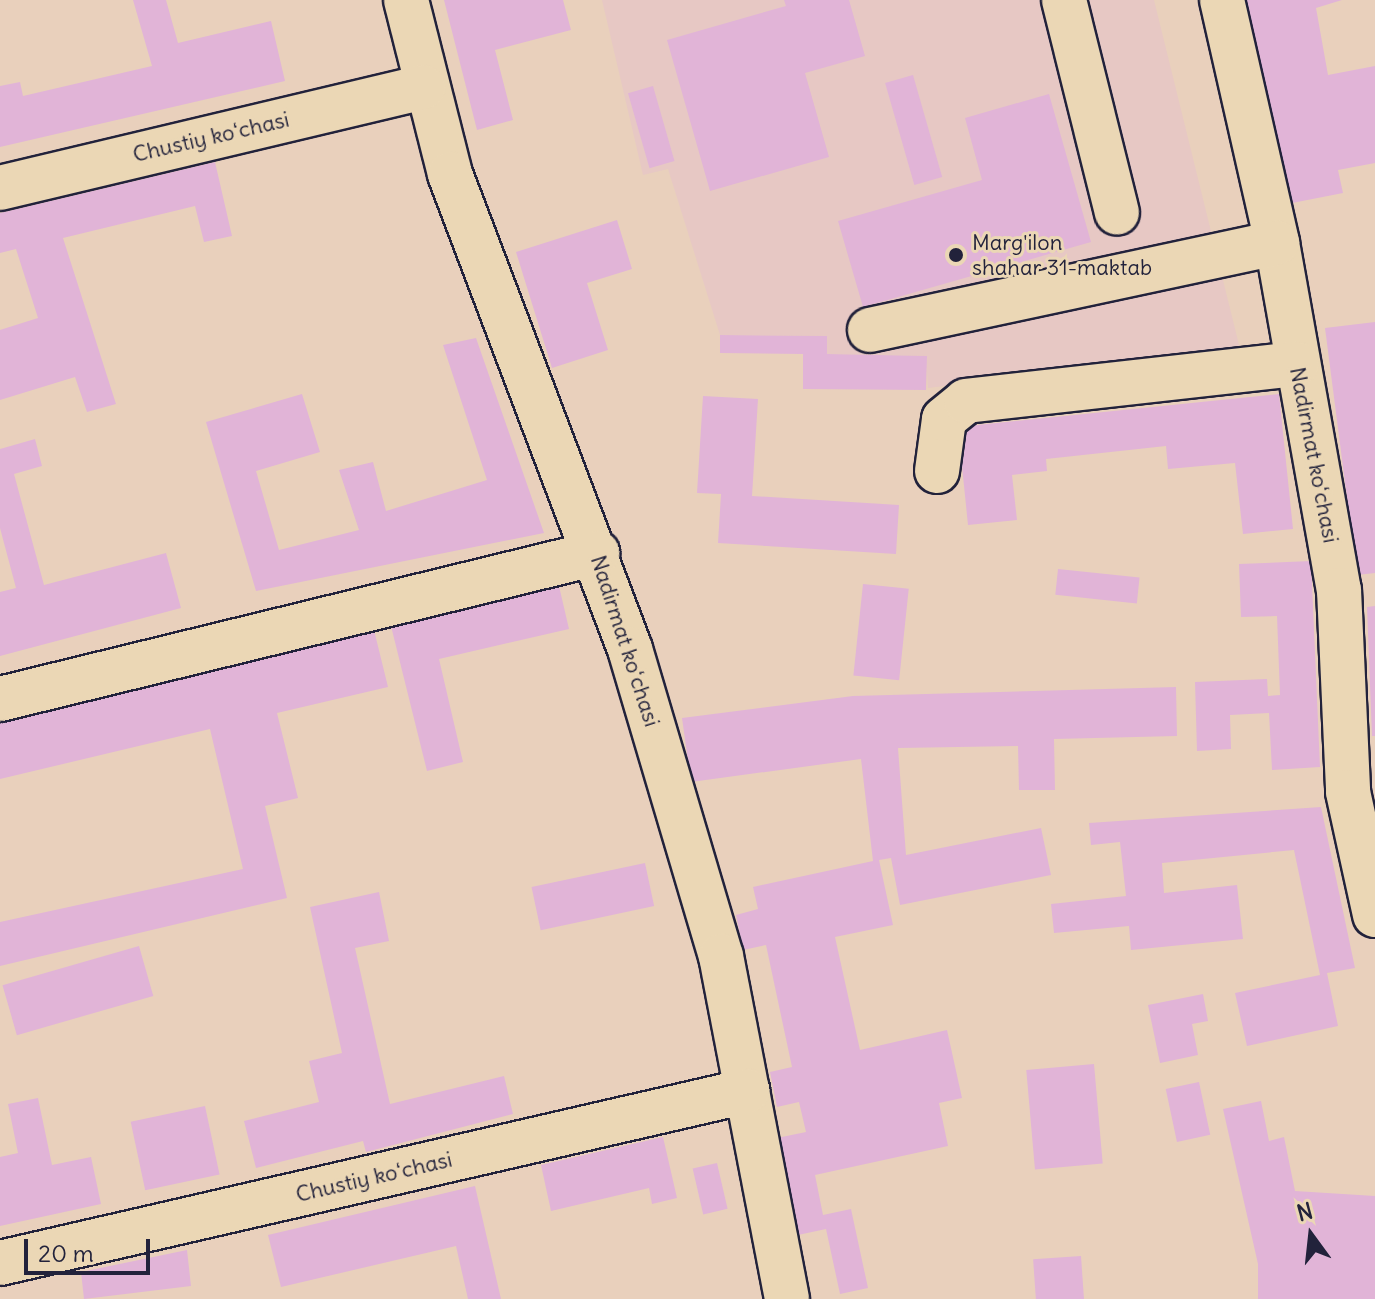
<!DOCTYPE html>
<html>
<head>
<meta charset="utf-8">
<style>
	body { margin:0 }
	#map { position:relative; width:1375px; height:1299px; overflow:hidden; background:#e9d0bc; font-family:Delius,sans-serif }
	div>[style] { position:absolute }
	.built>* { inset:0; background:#e7c8c4 }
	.building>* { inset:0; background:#e1b4d7; transform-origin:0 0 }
	.roads { filter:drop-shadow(2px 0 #22223b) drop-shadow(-2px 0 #22223b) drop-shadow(0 2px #22223b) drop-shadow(0 -2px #22223b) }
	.minor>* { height:44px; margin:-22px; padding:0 22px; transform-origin:22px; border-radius:22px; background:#ebd7b5 }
	.dots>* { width:22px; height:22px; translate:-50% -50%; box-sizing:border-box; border:4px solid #ebd7b5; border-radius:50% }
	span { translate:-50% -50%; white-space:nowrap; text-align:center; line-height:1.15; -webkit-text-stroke:6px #ebd7b5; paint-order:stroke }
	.street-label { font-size:22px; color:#22223b }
	.poi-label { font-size:22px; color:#22223b }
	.left { translate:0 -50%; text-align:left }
	.north { position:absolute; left:1271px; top:1195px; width:80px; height:80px; -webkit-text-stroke:6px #ebd7b5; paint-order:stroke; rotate:345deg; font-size:22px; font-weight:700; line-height:32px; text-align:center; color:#22223b }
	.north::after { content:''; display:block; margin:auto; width:28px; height:36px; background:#22223b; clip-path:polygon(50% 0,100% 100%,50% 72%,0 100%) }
	.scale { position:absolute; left:24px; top:1239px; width:126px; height:36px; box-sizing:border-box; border:4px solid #22223b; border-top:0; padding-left:10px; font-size:24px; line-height:28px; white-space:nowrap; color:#22223b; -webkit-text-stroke:6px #ebd7b5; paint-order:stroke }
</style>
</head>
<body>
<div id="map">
	<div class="built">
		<i style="clip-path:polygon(602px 0,1154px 0,1240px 349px,928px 388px,926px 356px,827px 354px,827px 336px,720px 335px,668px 169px,643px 175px)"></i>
	</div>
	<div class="building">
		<i style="clip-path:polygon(133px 0,166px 0,178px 43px,271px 21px,285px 81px,0 147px,0 86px,20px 82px,23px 96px,152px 66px)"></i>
		<i style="clip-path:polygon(444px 0,563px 0,571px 30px,495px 50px,513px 120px,477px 130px)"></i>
		<i style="clip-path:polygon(784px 0,849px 0,865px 56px,805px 73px,829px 157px,710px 191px,667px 40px,786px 6px)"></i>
		<i style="clip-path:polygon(1243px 0,1342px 0,1316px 8px,1328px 75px,1375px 66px,1375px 163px,1338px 170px,1343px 193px,1282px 205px)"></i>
		<i style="left:913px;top:75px;width:106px;height:29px;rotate:74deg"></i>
		<i style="left:653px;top:86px;width:78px;height:26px;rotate:74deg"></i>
		<i style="clip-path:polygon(1049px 94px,1091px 242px,863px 307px,838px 221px,982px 180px,965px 118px)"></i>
		<i style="clip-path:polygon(215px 162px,232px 236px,204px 242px,195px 206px,63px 238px,116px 404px,87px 412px,75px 377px,0 400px,0 330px,38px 318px,16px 249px,0 253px,0 213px)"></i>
		<i style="clip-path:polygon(617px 220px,632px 269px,587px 283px,608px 350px,552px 368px,516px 252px)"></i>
		<i style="clip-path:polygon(1375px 322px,1375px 573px,1357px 575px,1325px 328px)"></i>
		<i style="clip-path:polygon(720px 335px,827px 336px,827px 354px,927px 356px,926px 390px,803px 389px,803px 354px,720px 353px)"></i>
		<i style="clip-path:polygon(476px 338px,544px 533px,256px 591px,206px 422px,302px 394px,320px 452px,256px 471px,279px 550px,359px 530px,339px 470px,373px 462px,386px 511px,487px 480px,443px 345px)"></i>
		<i style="clip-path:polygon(1279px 394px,1293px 529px,1243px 534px,1235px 463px,1168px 469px,1166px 446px,1046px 459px,1047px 471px,1012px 475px,1017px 520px,968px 525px,958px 427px)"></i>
		<i style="clip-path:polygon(703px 396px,758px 399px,752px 496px,899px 505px,896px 554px,718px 543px,721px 494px,697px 493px)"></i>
		<i style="clip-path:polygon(35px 439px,42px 466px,14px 474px,44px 585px,166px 553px,181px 608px,0 656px,0 592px,16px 588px,0 528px,0 449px)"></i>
		<i style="clip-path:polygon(1311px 561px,1320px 767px,1272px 770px,1269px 713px,1230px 715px,1231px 749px,1197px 751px,1195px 682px,1267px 679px,1268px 696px,1280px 695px,1277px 616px,1241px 617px,1239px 564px)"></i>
		<i style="left:1058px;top:569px;width:82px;height:26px;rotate:6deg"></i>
		<i style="left:863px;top:584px;width:46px;height:92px;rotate:6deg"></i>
		<i style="clip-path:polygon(559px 586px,569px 629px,439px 659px,463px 762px,427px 771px,391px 626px)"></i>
		<i style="clip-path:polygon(1375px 606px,1375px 736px,1372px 736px,1367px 607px)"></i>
		<i style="clip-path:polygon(374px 630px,388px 687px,277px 713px,298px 798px,265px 806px,287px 898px,0 966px,0 922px,243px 869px,210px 729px,0 779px,0 718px)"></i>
		<i style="clip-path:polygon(1176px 687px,1177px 736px,1054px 739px,1055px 790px,1019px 790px,1018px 746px,898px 748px,906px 855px,1041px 828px,1051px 875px,900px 905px,891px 858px,879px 860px,893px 925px,835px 937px,860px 1050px,947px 1030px,962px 1098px,939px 1103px,948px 1146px,815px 1175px,823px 1215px,851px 1209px,868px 1288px,840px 1294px,826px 1229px,798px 1235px,777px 1138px,806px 1132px,799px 1102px,777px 1107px,770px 1072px,792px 1067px,766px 945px,743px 950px,736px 915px,758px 909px,753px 887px,873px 861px,861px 759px,691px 782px,682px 718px,853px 696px)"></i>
		<i style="clip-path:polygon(1321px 807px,1355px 968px,1327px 973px,1338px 1026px,1247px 1046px,1235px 993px,1320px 975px,1294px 850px,1162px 863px,1164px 893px,1237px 885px,1243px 939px,1131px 950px,1129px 926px,1054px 933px,1051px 904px,1126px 896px,1120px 842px,1091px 845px,1089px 823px)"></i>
		<i style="left:645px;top:863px;width:44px;height:116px;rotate:78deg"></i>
		<i style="clip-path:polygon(379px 892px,389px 941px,355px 948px,390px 1104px,504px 1076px,513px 1114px,366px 1152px,363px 1141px,256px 1168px,244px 1121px,319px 1102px,309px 1061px,342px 1053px,310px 907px)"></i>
		<i style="left:139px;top:946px;width:52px;height:142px;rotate:74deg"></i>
		<i style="clip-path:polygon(1203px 994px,1208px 1021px,1192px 1024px,1198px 1055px,1160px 1063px,1148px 1005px)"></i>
		<i style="left:1094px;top:1064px;width:100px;height:68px;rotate:85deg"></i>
		<i style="left:1199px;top:1082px;width:54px;height:34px;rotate:78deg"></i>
		<i style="clip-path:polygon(38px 1098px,52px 1165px,91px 1157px,101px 1204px,0 1226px,0 1157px,18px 1153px,8px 1104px)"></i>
		<i style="clip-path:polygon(1261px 1101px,1269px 1141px,1284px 1137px,1295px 1191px,1375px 1196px,1375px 1299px,1258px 1299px,1258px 1264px,1223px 1109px)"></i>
		<i style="left:205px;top:1106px;width:70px;height:76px;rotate:78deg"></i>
		<i style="clip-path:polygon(663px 1137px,677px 1198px,652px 1204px,649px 1188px,551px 1211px,541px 1165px)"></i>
		<i style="left:717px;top:1163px;width:47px;height:25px;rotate:77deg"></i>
		<i style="clip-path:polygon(475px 1186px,501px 1299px,468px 1299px,456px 1246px,281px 1287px,268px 1235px)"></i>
		<i style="clip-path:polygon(187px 1250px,191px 1286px,84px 1299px,81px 1272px)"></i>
		<i style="left:1081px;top:1256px;width:43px;height:48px;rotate:86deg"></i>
	</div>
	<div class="roads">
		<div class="minor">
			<i style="left:406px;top:0;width:179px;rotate:75.8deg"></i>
			<i style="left:450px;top:174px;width:508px;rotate:69.25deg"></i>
			<i style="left:630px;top:649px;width:320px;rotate:73.5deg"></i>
			<i style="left:721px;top:956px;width:349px;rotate:79.1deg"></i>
			<i style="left:1064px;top:0;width:219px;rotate:76deg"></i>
			<i style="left:1222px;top:0;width:249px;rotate:77.2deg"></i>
			<i style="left:1277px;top:243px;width:352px;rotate:79.9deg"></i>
			<i style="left:1339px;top:590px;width:202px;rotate:87.4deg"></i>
			<i style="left:1348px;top:792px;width:126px;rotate:77.6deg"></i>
			<i style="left:0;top:188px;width:435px;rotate:-13.4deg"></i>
			<i style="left:870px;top:330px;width:416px;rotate:-12.1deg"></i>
			<i style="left:937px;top:471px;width:52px;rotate:-82.3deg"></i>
			<i style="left:944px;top:419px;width:28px;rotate:-39deg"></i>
			<i style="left:966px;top:401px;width:333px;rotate:-6.4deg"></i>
			<i style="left:0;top:699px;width:615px;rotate:-13.74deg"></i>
			<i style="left:0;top:1263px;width:767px;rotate:-12.97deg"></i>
		</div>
	</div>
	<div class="dots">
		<i style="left:956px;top:255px;background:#22223b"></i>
	</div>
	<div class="street-label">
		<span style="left:211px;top:137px;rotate:-13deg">Chustiy koʻchasi</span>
		<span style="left:1314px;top:455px;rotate:79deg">Nadirmat koʻchasi</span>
		<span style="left:625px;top:641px;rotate:72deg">Nadirmat koʻchasi</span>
		<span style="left:374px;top:1177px;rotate:-13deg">Chustiy koʻchasi</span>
	</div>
	<div class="poi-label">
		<span class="left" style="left:972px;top:255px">Marg'ilon<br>shahar 31-maktab</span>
	</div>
	<div class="north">N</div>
	<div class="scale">20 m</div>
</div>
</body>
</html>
